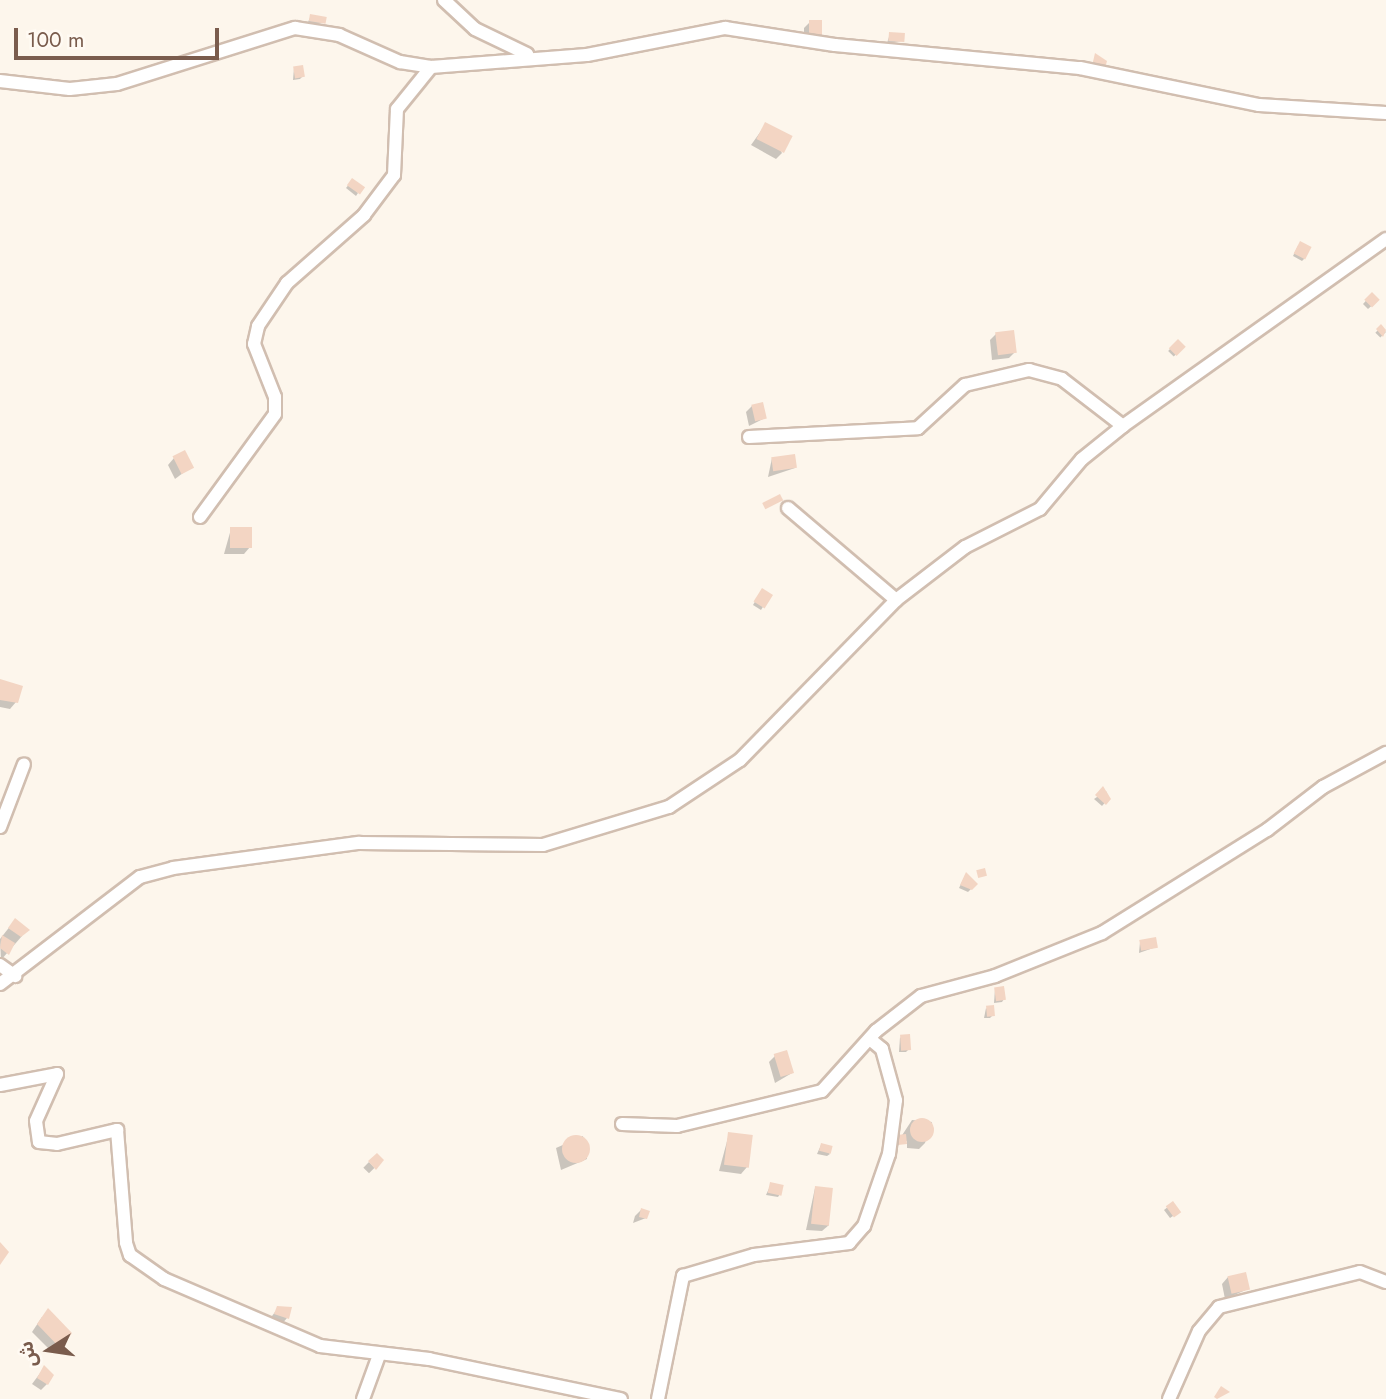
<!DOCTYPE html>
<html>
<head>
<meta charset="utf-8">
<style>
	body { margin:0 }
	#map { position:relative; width:1386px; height:1399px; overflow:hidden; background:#fdf6ec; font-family:Jost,"Noto Sans Arabic",sans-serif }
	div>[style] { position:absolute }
	.shadow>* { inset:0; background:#0003; transform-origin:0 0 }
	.building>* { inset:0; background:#f3d5c3; transform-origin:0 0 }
	.round { border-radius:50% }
	.roads { filter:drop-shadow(2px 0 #d1beb0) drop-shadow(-2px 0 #d1beb0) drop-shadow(0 2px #d1beb0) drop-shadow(0 -2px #d1beb0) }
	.street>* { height:12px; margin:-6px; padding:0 6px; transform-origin:6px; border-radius:6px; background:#fff }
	span { translate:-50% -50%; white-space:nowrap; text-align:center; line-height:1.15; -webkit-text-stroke:5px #fffaf3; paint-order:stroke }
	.north { position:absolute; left:14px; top:1315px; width:70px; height:70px; -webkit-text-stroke:5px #fffaf3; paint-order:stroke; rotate:258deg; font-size:19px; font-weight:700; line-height:28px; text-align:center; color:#7a5c4d }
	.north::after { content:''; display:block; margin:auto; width:24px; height:32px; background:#7a5c4d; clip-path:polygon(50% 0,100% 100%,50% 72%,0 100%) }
	.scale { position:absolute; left:14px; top:28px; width:205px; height:32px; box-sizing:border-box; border:4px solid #7a5c4d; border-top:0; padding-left:9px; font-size:21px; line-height:24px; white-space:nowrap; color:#7a5c4d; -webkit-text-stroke:5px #fffaf3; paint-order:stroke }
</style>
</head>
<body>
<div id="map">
	<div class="shadow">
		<i style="clip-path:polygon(311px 16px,324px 23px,307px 24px)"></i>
		<i style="clip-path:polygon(810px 22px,814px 47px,804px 47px,804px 28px)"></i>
		<i style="clip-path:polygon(890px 34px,902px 41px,887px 43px)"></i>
		<i style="clip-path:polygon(294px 68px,303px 76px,300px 79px,293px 80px)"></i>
		<i style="clip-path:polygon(766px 124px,782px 153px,776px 159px,751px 145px)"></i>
		<i style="clip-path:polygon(350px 183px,358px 193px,356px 196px,346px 188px)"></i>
		<i style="clip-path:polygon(1298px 246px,1305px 258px,1302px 261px,1293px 256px)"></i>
		<i style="clip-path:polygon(1372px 294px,1378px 300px,1368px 309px,1363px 304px)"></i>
		<i style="left:1381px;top:327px;width:7px;height:8px;rotate:45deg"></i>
		<i style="clip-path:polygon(996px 334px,1015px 352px,1009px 358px,992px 360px,990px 340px)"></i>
		<i style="left:1178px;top:341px;width:8px;height:14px;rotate:45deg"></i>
		<i style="clip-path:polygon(752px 406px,765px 418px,749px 426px,746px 412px)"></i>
		<i style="clip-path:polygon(174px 458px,191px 467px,175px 479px,168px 465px)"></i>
		<i style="clip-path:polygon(772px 458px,795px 468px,768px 477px)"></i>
		<i style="clip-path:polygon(231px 529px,250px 547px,244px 554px,224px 554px)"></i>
		<i style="clip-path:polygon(760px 593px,770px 596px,761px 610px,753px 605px)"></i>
		<i style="clip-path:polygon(0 681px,16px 702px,10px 709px,0 707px)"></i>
		<i style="clip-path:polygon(1106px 791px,1109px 798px,1102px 806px,1094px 799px)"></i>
		<i style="clip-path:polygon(966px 874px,976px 884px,968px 892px,959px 888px)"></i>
		<i style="clip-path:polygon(15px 920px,22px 936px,1px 960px,0 939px)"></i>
		<i style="clip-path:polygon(1140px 942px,1156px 947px,1139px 953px)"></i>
		<i style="clip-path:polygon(995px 989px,1004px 999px,1002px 1002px,994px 1003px)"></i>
		<i style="clip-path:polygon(986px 1008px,993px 1015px,990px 1018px,984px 1018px)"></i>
		<i style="clip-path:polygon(900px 1037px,909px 1049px,906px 1052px,899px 1052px)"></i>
		<i style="clip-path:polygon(775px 1056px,792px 1073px,775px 1083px,769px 1062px)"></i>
		<i style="clip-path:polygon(912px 1120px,932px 1122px,925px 1143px,919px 1149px,907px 1148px,907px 1141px,895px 1146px)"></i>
		<i style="clip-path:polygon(729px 1134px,747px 1167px,741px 1174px,719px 1171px)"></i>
		<i style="clip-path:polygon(583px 1136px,587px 1159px,561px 1170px,556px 1148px)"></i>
		<i style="clip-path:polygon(821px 1145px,830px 1154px,827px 1156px,817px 1154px)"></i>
		<i style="left:369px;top:1162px;width:8px;height:8px;rotate:45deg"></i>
		<i style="clip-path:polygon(771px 1184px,780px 1194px,778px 1197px,766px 1195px)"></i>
		<i style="clip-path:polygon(815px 1188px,829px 1225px,822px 1231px,806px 1230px)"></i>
		<i style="clip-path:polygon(1173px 1203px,1176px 1214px,1170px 1218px,1164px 1210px)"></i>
		<i style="clip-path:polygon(641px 1210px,646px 1218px,633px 1223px,635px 1216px)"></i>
		<i style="clip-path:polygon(1228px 1277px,1248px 1289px,1225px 1299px,1222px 1284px)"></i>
		<i style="clip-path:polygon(278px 1308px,287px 1318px,281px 1325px,269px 1320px)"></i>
		<i style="clip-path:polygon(42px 1317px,70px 1333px,53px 1353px,32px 1332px)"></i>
		<i style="clip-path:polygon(44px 1368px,47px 1384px,41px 1390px,32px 1384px)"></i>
	</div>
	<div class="building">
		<i style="left:310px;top:14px;width:17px;height:7px;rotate:10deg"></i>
		<i style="left:809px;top:20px;width:13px;height:21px"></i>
		<i style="left:889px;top:32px;width:16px;height:9px;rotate:4deg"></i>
		<i style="clip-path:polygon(1095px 53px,1107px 61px,1105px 68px,1092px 66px)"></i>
		<i style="left:303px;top:65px;width:12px;height:10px;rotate:81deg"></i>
		<i style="left:765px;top:122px;width:31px;height:19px;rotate:27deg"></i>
		<i style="left:352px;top:178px;width:16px;height:9px;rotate:35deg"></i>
		<i style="left:1300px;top:241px;width:13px;height:14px;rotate:27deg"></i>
		<i style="left:1372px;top:292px;width:11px;height:11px;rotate:45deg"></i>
		<i style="clip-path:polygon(1381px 324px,1386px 330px,1383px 337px,1376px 329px)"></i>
		<i style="left:1014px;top:330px;width:23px;height:19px;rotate:83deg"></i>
		<i style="left:1178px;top:339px;width:11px;height:13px;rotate:45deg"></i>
		<i style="left:763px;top:402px;width:17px;height:12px;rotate:77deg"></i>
		<i style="left:185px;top:450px;width:20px;height:14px;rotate:63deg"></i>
		<i style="left:795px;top:454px;width:14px;height:24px;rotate:82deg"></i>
		<i style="left:780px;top:494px;width:7px;height:20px;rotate:63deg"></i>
		<i style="left:230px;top:527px;width:22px;height:21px"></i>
		<i style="left:762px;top:588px;width:13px;height:16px;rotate:32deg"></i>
		<i style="clip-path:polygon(0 679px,23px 686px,18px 703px,0 700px)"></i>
		<i style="clip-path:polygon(1103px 786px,1111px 799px,1106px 805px,1095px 795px)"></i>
		<i style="left:985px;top:868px;width:8px;height:9px;rotate:76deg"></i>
		<i style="clip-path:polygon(966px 872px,978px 884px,972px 890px,960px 885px)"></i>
		<i style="clip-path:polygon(15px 918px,30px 930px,21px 937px,8px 928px)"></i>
		<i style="clip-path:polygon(2px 935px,15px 943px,9px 955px,0 948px)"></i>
		<i style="left:1156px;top:937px;width:11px;height:17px;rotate:80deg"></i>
		<i style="left:1004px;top:986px;width:14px;height:10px;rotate:82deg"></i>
		<i style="left:994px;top:1005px;width:11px;height:8px;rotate:85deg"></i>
		<i style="left:910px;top:1034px;width:16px;height:10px;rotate:86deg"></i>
		<i style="left:787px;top:1050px;width:24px;height:14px;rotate:73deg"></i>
		<i class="round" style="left:910px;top:1118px;width:24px;height:24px"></i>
		<i style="left:728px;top:1132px;width:25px;height:33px;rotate:7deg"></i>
		<i style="left:906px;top:1134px;width:10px;height:9px;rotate:84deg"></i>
		<i class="round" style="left:562px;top:1135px;width:28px;height:28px"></i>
		<i style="left:821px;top:1143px;width:12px;height:8px;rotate:14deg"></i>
		<i style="clip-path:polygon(377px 1153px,384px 1160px,376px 1170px,368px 1161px)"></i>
		<i style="left:770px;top:1182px;width:14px;height:11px;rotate:12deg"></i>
		<i style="left:815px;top:1186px;width:18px;height:38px;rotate:6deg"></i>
		<i style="left:1173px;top:1201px;width:14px;height:9px;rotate:54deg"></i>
		<i style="clip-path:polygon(641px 1208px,650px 1211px,647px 1219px,639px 1217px)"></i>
		<i style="clip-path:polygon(0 1242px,9px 1252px,0 1265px)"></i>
		<i style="left:1246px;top:1272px;width:18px;height:19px;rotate:77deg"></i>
		<i style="clip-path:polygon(277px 1306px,292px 1307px,289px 1319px,274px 1314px)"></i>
		<i style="clip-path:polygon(48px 1308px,72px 1333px,61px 1349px,37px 1324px)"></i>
		<i style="clip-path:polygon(44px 1365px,54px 1375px,48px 1385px,37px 1378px)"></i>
		<i style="clip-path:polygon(1221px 1386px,1230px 1392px,1217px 1399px,1214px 1397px)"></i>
	</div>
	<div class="roads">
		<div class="street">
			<i style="left:444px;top:0;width:42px;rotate:43.1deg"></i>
			<i style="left:475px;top:29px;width:58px;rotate:25.7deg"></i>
			<i style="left:0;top:81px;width:70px;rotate:6.5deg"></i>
			<i style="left:70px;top:89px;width:47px;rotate:-6.1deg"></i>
			<i style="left:117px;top:84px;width:187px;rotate:-17.5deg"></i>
			<i style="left:295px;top:28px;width:45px;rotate:9deg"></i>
			<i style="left:339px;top:35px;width:67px;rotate:23.9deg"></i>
			<i style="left:400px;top:62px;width:31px;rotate:9deg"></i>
			<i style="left:431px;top:67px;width:156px;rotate:-4.4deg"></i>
			<i style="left:587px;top:55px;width:141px;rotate:-11.1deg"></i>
			<i style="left:725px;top:28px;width:111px;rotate:8.8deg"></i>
			<i style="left:835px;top:45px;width:246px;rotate:5.4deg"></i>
			<i style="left:1080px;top:68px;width:183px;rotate:11.7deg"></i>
			<i style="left:1259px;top:105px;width:127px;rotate:3.6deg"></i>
			<i style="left:749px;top:437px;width:169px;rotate:-3deg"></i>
			<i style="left:918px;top:428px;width:64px;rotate:-42.5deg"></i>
			<i style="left:965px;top:385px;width:66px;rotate:-13.2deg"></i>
			<i style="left:1029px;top:370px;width:34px;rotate:15deg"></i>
			<i style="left:1062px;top:379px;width:77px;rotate:37.6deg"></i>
			<i style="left:788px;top:508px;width:142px;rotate:40.4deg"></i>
			<i style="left:200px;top:517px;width:127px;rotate:-53.9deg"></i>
			<i style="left:275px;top:414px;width:17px;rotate:-90deg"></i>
			<i style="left:275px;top:397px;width:57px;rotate:-111.6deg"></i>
			<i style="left:254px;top:344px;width:18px;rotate:-77deg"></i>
			<i style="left:258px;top:326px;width:52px;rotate:-56deg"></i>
			<i style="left:287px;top:283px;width:103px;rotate:-41.4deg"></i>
			<i style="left:364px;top:215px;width:50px;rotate:-53.1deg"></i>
			<i style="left:394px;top:175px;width:66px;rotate:-87.4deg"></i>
			<i style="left:397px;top:109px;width:54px;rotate:-51deg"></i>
			<i style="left:0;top:827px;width:67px;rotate:-69.1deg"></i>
			<i style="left:0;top:965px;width:19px;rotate:36deg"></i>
			<i style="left:0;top:984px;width:176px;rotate:-37.4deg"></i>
			<i style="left:140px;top:877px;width:34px;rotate:-15deg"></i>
			<i style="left:173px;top:868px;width:188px;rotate:-7.7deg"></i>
			<i style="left:359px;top:843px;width:184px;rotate:0.6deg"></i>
			<i style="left:543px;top:845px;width:132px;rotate:-16.8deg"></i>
			<i style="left:669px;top:807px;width:85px;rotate:-33.5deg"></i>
			<i style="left:740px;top:760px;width:223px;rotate:-45.7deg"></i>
			<i style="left:896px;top:600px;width:87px;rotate:-37.5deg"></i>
			<i style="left:965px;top:547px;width:84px;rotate:-26.9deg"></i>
			<i style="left:1040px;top:509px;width:65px;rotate:-50deg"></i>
			<i style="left:1082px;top:459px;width:53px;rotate:-38.8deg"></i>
			<i style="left:1123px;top:426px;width:323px;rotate:-35.4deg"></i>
			<i style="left:0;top:1085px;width:58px;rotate:-10.9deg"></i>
			<i style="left:57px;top:1074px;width:51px;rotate:114.1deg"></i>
			<i style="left:36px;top:1121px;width:21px;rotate:82deg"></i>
			<i style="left:39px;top:1142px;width:18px;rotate:6deg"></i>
			<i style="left:57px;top:1144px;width:62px;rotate:-13.1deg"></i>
			<i style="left:117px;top:1130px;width:113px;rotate:85.4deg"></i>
			<i style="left:126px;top:1243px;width:13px;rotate:72deg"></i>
			<i style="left:130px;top:1255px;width:42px;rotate:35.2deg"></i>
			<i style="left:164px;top:1279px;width:170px;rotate:23.2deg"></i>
			<i style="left:320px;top:1346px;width:110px;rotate:6.8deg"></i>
			<i style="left:429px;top:1359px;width:196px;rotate:11.8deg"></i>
			<i style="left:622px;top:1124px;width:55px;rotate:2.1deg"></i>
			<i style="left:677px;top:1126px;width:149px;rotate:-13.6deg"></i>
			<i style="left:822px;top:1091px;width:81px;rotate:-48deg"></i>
			<i style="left:876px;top:1031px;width:57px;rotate:-37.9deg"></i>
			<i style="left:921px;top:996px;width:77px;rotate:-15.1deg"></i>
			<i style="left:995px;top:976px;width:115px;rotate:-21.9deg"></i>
			<i style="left:1102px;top:933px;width:195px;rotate:-32deg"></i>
			<i style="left:1267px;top:830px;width:71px;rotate:-37.5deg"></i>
			<i style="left:1323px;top:787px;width:72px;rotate:-28.4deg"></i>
			<i style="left:363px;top:1399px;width:47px;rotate:-70deg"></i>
			<i style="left:658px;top:1399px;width:126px;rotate:-78.5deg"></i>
			<i style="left:683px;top:1276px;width:74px;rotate:-16.5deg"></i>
			<i style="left:754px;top:1255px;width:96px;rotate:-7.2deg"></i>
			<i style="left:849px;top:1243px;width:23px;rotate:-49deg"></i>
			<i style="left:864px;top:1226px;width:76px;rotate:-70.9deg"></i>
			<i style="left:889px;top:1154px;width:54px;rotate:-82.6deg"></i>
			<i style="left:896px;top:1100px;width:53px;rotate:-105.4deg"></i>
			<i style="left:882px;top:1049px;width:14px;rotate:-141deg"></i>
			<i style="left:1169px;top:1399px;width:74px;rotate:-66.2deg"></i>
			<i style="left:1199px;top:1331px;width:31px;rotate:-50deg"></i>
			<i style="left:1219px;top:1307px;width:145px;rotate:-13.9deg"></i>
			<i style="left:1360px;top:1272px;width:28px;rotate:21deg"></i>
		</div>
	</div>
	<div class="north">ش</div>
	<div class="scale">100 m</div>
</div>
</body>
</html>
